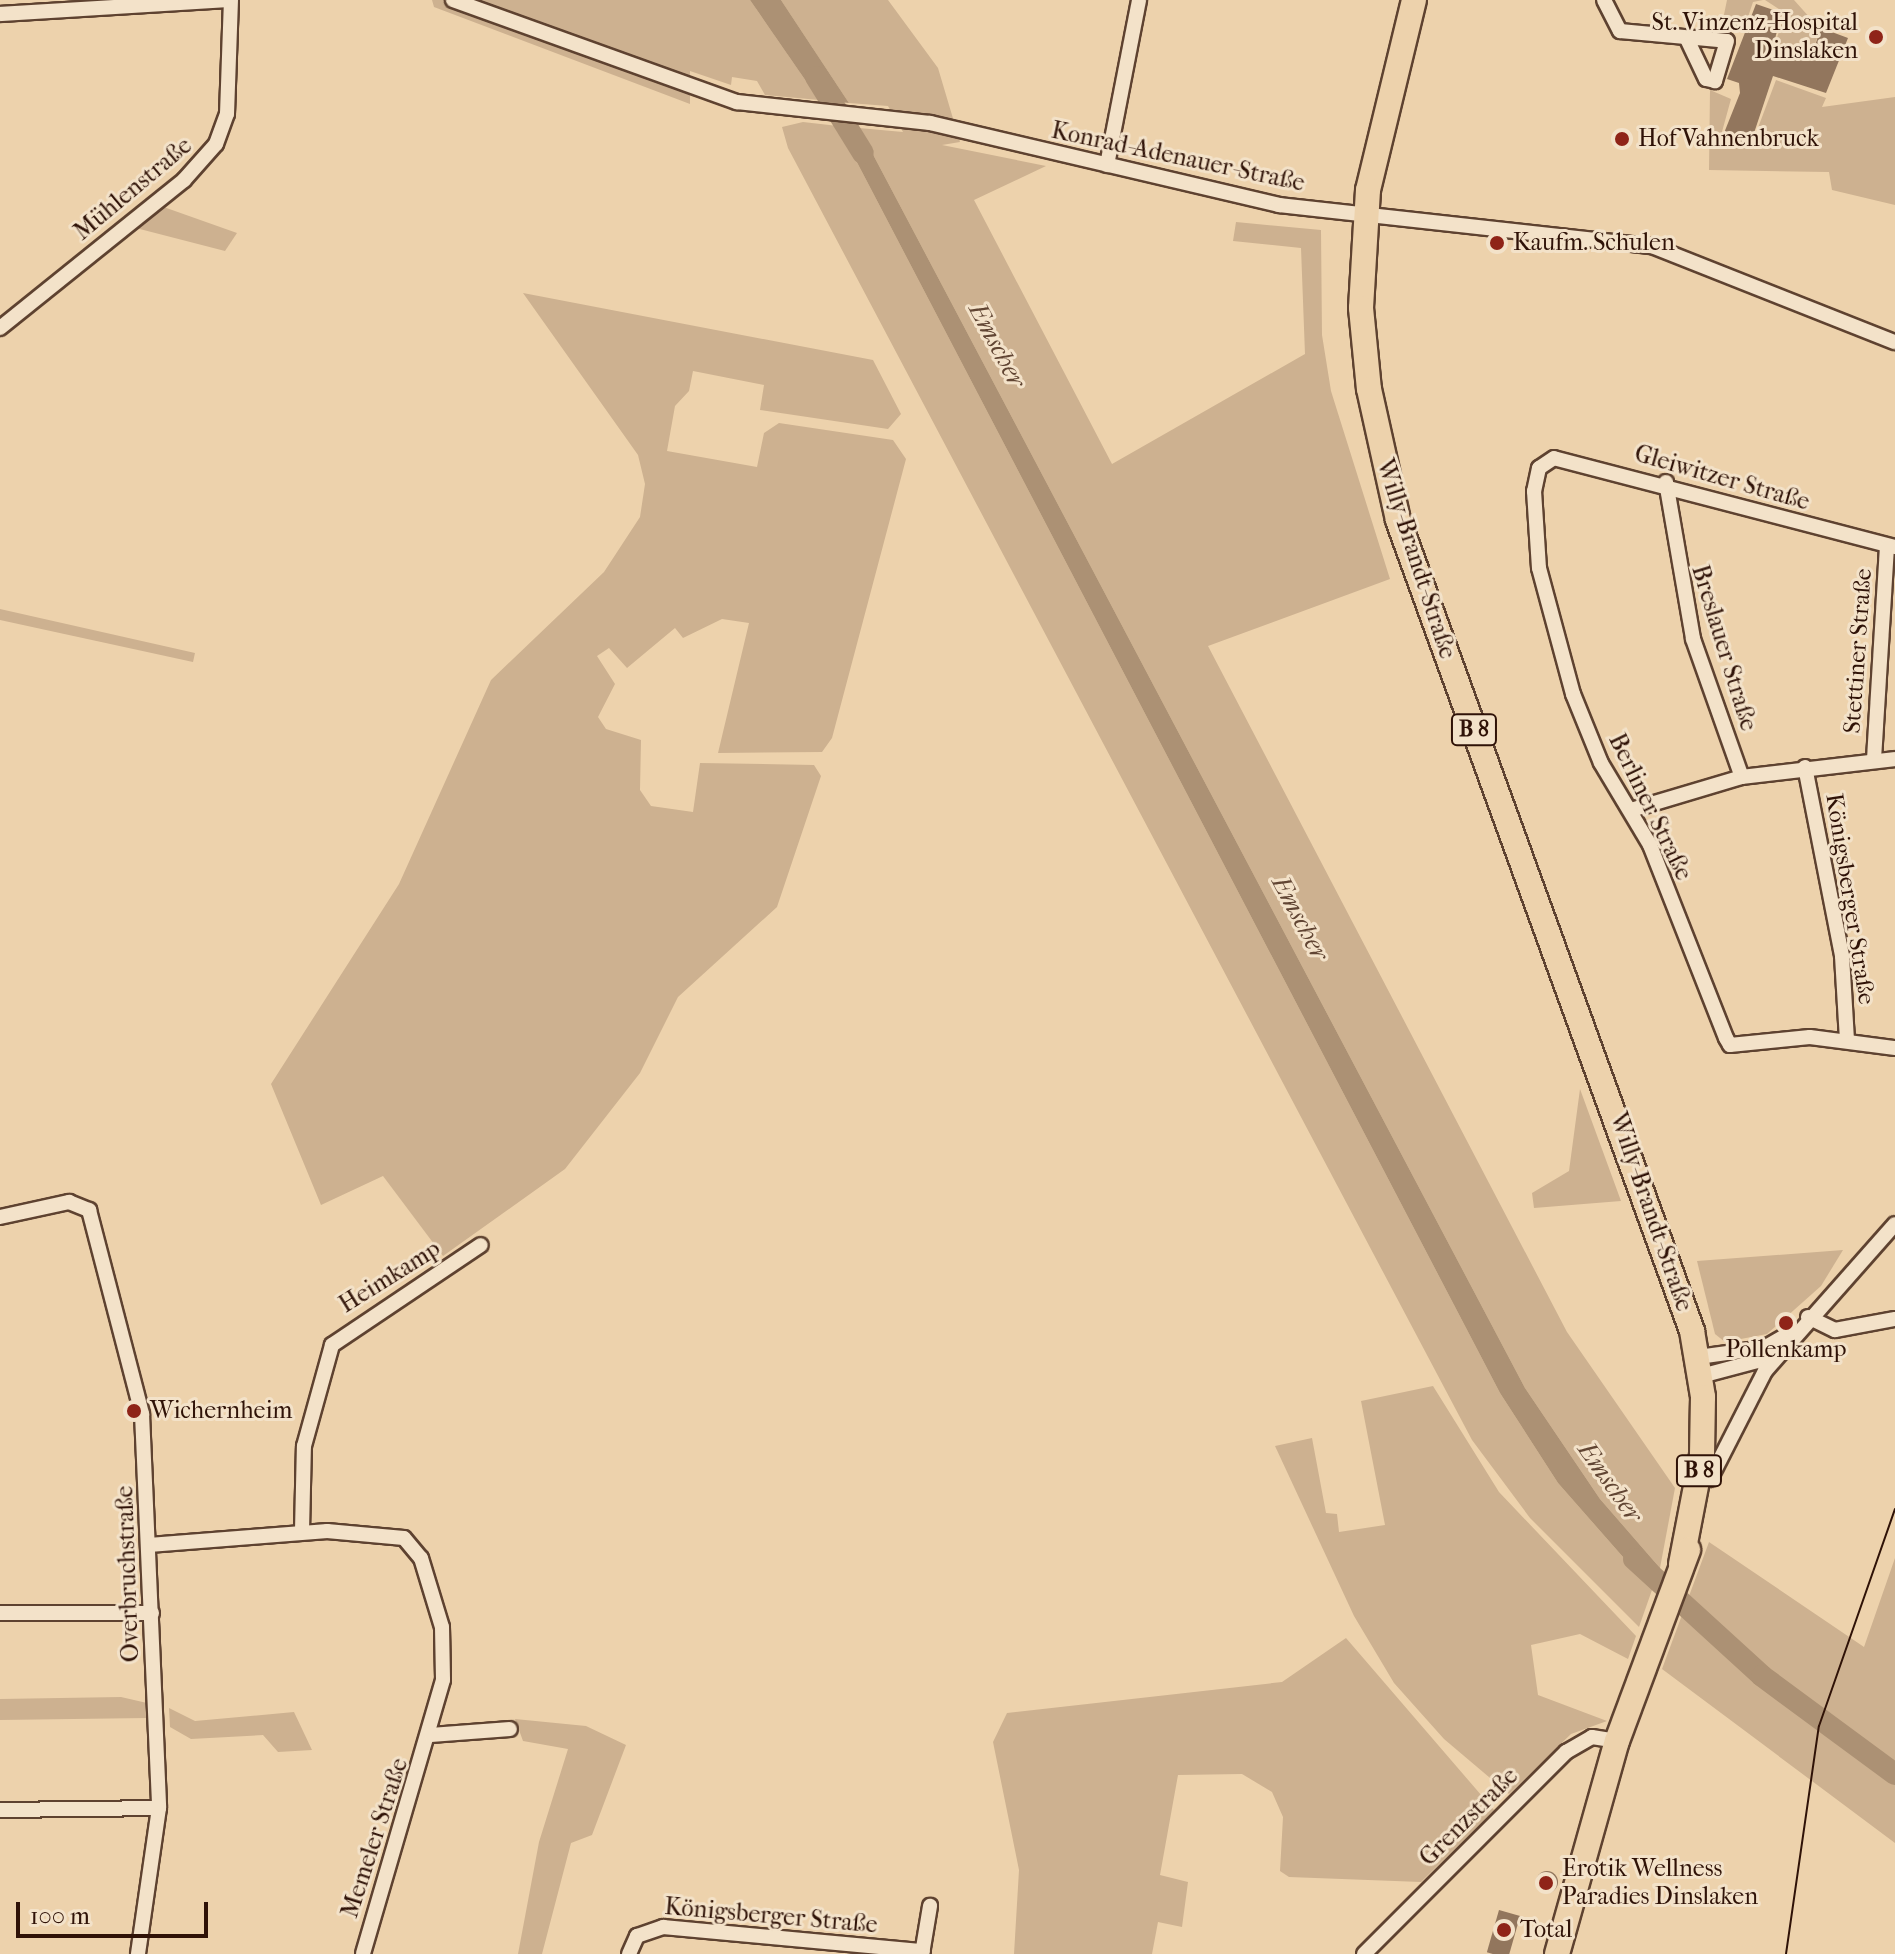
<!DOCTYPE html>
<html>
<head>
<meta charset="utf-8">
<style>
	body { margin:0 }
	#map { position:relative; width:1895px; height:1954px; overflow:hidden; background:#edd2ac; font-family:"IM FELL French Canon",serif }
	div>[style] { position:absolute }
	.green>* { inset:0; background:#cdb190 }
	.water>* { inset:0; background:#ac9174 }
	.river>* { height:22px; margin:-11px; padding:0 11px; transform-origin:11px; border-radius:11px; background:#ac9174 }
	.building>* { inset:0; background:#92765d; transform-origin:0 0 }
	.round { border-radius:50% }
	.roads { filter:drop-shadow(2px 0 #5e4230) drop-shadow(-2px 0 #5e4230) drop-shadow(0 2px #5e4230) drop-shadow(0 -2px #5e4230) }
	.minor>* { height:14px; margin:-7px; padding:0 7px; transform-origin:7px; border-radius:7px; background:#f3e2c9 }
	.primary>* { height:24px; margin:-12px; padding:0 12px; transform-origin:12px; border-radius:12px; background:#edd2ac }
	.tram>* { height:2px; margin:-1px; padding:0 1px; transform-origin:1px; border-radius:1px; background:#2f1207 }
	.dots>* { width:22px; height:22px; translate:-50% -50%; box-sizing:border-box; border:4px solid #f3e2c9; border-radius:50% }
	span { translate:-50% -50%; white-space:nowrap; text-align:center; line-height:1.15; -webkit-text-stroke:6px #f3e2c9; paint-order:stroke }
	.shield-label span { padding:2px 6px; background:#f3e2c9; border:2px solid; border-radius:6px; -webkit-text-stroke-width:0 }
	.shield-label { font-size:22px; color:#2f1207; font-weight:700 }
	.poi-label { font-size:24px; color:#2f1207 }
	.right { translate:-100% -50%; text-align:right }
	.left { translate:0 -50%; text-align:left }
	.street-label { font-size:24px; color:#2f1207 }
	.water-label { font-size:26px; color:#614533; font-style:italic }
	.scale { position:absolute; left:16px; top:1902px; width:192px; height:36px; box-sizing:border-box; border:4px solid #2f1207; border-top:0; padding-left:10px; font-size:24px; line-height:28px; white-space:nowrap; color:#2f1207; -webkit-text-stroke:6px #f3e2c9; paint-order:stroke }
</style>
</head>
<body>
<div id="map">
	<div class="green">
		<i style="clip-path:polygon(432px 0,750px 0,819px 100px,765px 95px,757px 81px,732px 77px,731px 85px,690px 71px,690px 104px,434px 7px)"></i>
		<i style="clip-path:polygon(781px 0,888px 0,938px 68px,960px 142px,942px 145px,1046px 166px,974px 200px,1112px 464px,1305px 354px,1301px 248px,1233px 241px,1236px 222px,1321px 230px,1322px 335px,1331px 391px,1390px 579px,1208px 646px,1567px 1332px,1675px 1488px,1660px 1568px,1600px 1499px,1525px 1388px,859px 128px,903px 132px,888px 106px,849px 103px)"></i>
		<i style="clip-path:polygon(1727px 0,1763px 0,1753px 2px,1743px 32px,1721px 29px)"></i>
		<i style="clip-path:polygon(1765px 0,1794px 0,1820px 29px,1811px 56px,1773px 50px,1785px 13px)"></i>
		<i style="clip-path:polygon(1776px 80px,1826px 98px,1822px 107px,1895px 97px,1895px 205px,1832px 190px,1829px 172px,1709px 170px,1710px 90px,1731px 99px,1720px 139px,1750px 149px)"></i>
		<i style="clip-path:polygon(803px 122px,838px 126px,1500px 1393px,1558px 1483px,1652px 1590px,1639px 1627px,1530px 1518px,1472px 1440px,788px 148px,782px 127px)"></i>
		<i style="clip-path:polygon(158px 205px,237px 233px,225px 251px,132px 227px)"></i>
		<i style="clip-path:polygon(523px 293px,873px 360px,901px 414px,888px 429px,760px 410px,764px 385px,693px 371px,689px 391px,675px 406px,667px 451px,757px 467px,764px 433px,779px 423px,893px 440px,906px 459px,832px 738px,822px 752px,718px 753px,749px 623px,722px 619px,683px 638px,675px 628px,627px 668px,609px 648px,597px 656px,615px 684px,598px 717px,606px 729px,641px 740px,640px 790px,651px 806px,693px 812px,700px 763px,814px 765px,821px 776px,777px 907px,678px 997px,640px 1073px,565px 1169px,443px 1256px,383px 1176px,321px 1205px,271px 1084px,399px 884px,491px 680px,604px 572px,640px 517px,645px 484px,638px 455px)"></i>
		<i style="clip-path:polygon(0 609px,195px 653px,193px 662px,0 620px)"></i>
		<i style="clip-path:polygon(1580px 1089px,1621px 1201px,1534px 1208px,1532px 1193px,1569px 1171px)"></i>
		<i style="clip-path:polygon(1843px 1250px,1821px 1286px,1767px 1334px,1725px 1342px,1715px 1334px,1697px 1261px)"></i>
		<i style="clip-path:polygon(1433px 1386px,1499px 1492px,1636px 1636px,1628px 1659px,1580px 1634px,1531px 1645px,1538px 1695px,1607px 1721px,1571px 1734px,1509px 1794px,1444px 1739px,1394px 1683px,1354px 1616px,1275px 1446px,1312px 1438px,1326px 1513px,1337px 1514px,1339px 1532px,1385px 1525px,1361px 1401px)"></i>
		<i style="clip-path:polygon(1709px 1542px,1864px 1647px,1895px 1558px,1895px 1843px,1662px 1669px)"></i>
		<i style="clip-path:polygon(1346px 1638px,1494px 1810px,1421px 1882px,1289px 1877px,1280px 1871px,1283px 1817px,1272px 1792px,1242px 1774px,1178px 1775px,1160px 1875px,1188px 1882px,1182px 1927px,1158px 1922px,1152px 1954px,1014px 1954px,1019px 1870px,993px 1742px,1007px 1713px,1282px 1682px)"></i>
		<i style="clip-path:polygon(121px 1697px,147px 1703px,147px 1718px,0 1720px,0 1699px)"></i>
		<i style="clip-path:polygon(169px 1708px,195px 1721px,294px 1712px,312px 1750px,278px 1752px,263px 1735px,191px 1739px,170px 1727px)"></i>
		<i style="clip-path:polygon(515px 1719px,586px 1726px,626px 1745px,592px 1835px,571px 1843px,542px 1954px,518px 1954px,539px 1842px,568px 1749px,523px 1741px)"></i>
	</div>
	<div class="water">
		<i style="clip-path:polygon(750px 0,781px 0,849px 103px,819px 100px)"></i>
		<i style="clip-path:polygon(838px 126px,859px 128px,1525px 1388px,1600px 1499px,1660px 1568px,1652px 1590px,1558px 1483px,1500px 1393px)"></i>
	</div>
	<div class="river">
		<i style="left:816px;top:77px;width:89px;rotate:58.3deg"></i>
		<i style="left:1634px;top:1559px;width:173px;rotate:42.4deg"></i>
		<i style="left:1762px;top:1676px;width:165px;rotate:36.4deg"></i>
	</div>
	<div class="building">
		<i style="clip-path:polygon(1756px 4px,1782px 13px,1773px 46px,1811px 57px,1821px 28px,1848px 38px,1826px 93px,1773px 76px,1749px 148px,1722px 138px,1740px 93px,1739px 83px,1727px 79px)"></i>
		<i class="round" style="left:1536px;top:1871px;width:22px;height:22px"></i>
		<i style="left:1499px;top:1910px;width:22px;height:44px;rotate:16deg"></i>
	</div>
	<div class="roads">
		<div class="minor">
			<i style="left:453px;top:0;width:302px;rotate:19.8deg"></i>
			<i style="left:737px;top:102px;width:194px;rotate:6.2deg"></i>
			<i style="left:930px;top:123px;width:359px;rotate:13.2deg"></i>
			<i style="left:1279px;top:205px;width:375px;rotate:6.3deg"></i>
			<i style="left:1652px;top:246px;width:261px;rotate:21.6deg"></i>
			<i style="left:1604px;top:0;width:35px;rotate:63deg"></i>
			<i style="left:1620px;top:31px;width:107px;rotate:5.3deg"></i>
			<i style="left:1727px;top:41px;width:42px;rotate:106.7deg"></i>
			<i style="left:1715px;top:81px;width:9px;rotate:-167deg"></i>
			<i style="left:1706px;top:79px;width:44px;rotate:-115.4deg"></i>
			<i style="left:0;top:14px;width:226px;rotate:-3.5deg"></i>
			<i style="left:1107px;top:165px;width:168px;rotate:-79deg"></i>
			<i style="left:0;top:328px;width:236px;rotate:-38.8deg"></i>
			<i style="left:184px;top:180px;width:48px;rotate:-48.4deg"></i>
			<i style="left:216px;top:144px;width:32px;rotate:-70deg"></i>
			<i style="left:227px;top:114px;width:114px;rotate:-88deg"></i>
			<i style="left:1666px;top:482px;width:159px;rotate:80.2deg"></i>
			<i style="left:1693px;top:639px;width:146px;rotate:70.5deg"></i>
			<i style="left:1895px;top:547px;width:352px;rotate:-165.4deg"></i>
			<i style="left:1554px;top:458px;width:18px;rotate:146deg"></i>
			<i style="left:1539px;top:468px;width:24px;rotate:102deg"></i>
			<i style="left:1534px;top:491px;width:77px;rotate:86.3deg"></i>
			<i style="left:1539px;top:568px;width:131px;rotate:74.9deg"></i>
			<i style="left:1573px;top:694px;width:74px;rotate:67.9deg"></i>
			<i style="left:1601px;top:763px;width:96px;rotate:59.1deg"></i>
			<i style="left:1650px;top:845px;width:207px;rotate:68.5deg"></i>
			<i style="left:1726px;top:1038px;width:8px;rotate:60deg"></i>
			<i style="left:1730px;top:1045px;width:80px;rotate:-5.7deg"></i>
			<i style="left:1810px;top:1037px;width:86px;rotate:7.4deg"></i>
			<i style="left:1874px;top:759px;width:213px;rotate:-86.5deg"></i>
			<i style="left:1805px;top:767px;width:193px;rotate:78.9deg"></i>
			<i style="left:1842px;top:956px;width:83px;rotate:86.6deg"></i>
			<i style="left:1631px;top:810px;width:116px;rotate:-16.6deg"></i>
			<i style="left:1742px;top:777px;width:154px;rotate:-6.7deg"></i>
			<i style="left:0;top:1217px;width:71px;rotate:-12.3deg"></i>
			<i style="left:69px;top:1202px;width:22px;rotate:22deg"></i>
			<i style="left:89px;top:1210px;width:211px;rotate:75.4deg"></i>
			<i style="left:142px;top:1414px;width:394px;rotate:87.5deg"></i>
			<i style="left:159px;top:1808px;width:148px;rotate:98.2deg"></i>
			<i style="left:1808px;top:1317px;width:30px;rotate:26deg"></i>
			<i style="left:1835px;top:1330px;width:61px;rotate:-10.4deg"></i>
			<i style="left:1698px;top:1357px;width:67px;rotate:-7.8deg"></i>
			<i style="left:1764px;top:1348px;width:30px;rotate:-30deg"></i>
			<i style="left:1701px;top:1376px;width:78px;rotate:-14.9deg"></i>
			<i style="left:1710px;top:1479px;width:121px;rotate:-63deg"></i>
			<i style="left:1765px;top:1371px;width:196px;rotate:-48.5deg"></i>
			<i style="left:302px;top:1531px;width:85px;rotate:-88.7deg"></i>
			<i style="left:304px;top:1446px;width:105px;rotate:-74.5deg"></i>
			<i style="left:332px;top:1345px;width:179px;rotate:-33.9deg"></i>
			<i style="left:149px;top:1545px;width:179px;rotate:-4.5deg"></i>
			<i style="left:327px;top:1531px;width:77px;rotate:5.2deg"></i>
			<i style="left:404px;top:1538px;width:26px;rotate:50deg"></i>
			<i style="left:421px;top:1558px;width:72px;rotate:73.1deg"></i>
			<i style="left:442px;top:1627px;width:53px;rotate:88.9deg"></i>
			<i style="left:443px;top:1680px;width:285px;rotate:106.3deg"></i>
			<i style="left:0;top:1613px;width:152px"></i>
			<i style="left:431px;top:1735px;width:79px;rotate:-4.3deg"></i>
			<i style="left:0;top:1810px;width:159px;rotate:-0.7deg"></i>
			<i style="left:629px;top:1954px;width:20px;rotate:-66deg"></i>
			<i style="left:637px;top:1936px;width:28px;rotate:-19deg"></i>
			<i style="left:663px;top:1927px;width:261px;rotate:5.3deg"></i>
			<i style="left:922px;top:1954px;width:49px;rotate:-80.5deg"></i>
			<i style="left:1364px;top:1954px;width:286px;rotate:-45deg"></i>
			<i style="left:1566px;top:1752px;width:30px;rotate:-30deg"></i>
			<i style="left:1592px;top:1737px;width:25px;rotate:9deg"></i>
		</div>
		<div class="primary">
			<i style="left:1414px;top:0;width:195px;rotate:103.6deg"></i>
			<i style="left:1368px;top:190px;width:118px;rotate:93.4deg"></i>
			<i style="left:1361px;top:308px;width:81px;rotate:84.4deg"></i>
			<i style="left:1369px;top:389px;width:134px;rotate:77.5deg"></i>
			<i style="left:1398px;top:520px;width:863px;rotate:70.07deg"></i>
			<i style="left:1692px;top:1331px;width:67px;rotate:80.5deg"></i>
			<i style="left:1703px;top:1397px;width:58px;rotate:91deg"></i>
			<i style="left:1702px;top:1455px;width:111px;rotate:100.9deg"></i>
			<i style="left:1557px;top:1954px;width:221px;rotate:-74.3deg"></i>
			<i style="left:1617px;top:1741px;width:204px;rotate:-69.6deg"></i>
		</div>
	</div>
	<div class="tram">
		<i style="left:1786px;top:1954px;width:230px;rotate:-81.8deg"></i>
		<i style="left:1819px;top:1726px;width:230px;rotate:-70.7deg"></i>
	</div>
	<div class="dots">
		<i style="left:1876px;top:37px;background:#8f2418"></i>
		<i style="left:1622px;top:139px;background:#8f2418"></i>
		<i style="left:1497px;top:243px;background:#8f2418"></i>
		<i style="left:1786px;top:1323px;background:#8f2418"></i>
		<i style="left:134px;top:1411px;background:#8f2418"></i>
		<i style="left:1546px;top:1883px;background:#8f2418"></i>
		<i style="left:1504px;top:1930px;background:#8f2418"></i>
	</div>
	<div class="shield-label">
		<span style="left:1474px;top:730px">B 8</span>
		<span style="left:1699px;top:1471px">B 8</span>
	</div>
	<div class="poi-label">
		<span class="right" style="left:1858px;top:37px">St. Vinzenz-Hospital<br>Dinslaken</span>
		<span class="left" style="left:1638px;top:139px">Hof Vahnenbruck</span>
		<span class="left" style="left:1513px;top:243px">Kaufm. Schulen</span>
		<span style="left:1786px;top:1350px">Pollenkamp</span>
		<span class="left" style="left:150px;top:1411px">Wichernheim</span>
		<span class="left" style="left:1562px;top:1883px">Erotik Wellness<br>Paradies Dinslaken</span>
		<span class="left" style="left:1520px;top:1930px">Total</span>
	</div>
	<div class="street-label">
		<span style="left:1178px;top:157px;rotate:12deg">Konrad-Adenauer-Straße</span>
		<span style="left:133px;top:189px;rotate:-40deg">Mühlenstraße</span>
		<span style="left:1722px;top:478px;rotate:16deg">Gleiwitzer Straße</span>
		<span style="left:1416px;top:559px;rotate:72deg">Willy-Brandt-Straße</span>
		<span style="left:1724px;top:648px;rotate:73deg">Breslauer Straße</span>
		<span style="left:1858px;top:651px;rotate:-86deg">Stettiner Straße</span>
		<span style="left:1650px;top:807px;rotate:64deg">Berliner Straße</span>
		<span style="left:1850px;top:899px;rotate:81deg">Königsberger Straße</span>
		<span style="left:1651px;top:1212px;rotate:71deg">Willy-Brandt-Straße</span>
		<span style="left:390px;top:1277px;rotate:-32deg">Heimkamp</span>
		<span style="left:128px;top:1574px;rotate:-92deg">Overbruchstraße</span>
		<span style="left:1469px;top:1817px;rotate:-45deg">Grenzstraße</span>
		<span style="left:375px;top:1838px;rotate:-72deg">Memeler Straße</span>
		<span style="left:771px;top:1916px;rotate:5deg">Königsberger Straße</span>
	</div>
	<div class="water-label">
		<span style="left:997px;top:345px;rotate:62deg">Emscher</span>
		<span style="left:1300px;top:918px;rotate:62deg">Emscher</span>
		<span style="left:1610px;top:1482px;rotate:55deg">Emscher</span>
	</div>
	<div class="scale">100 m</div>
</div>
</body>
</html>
